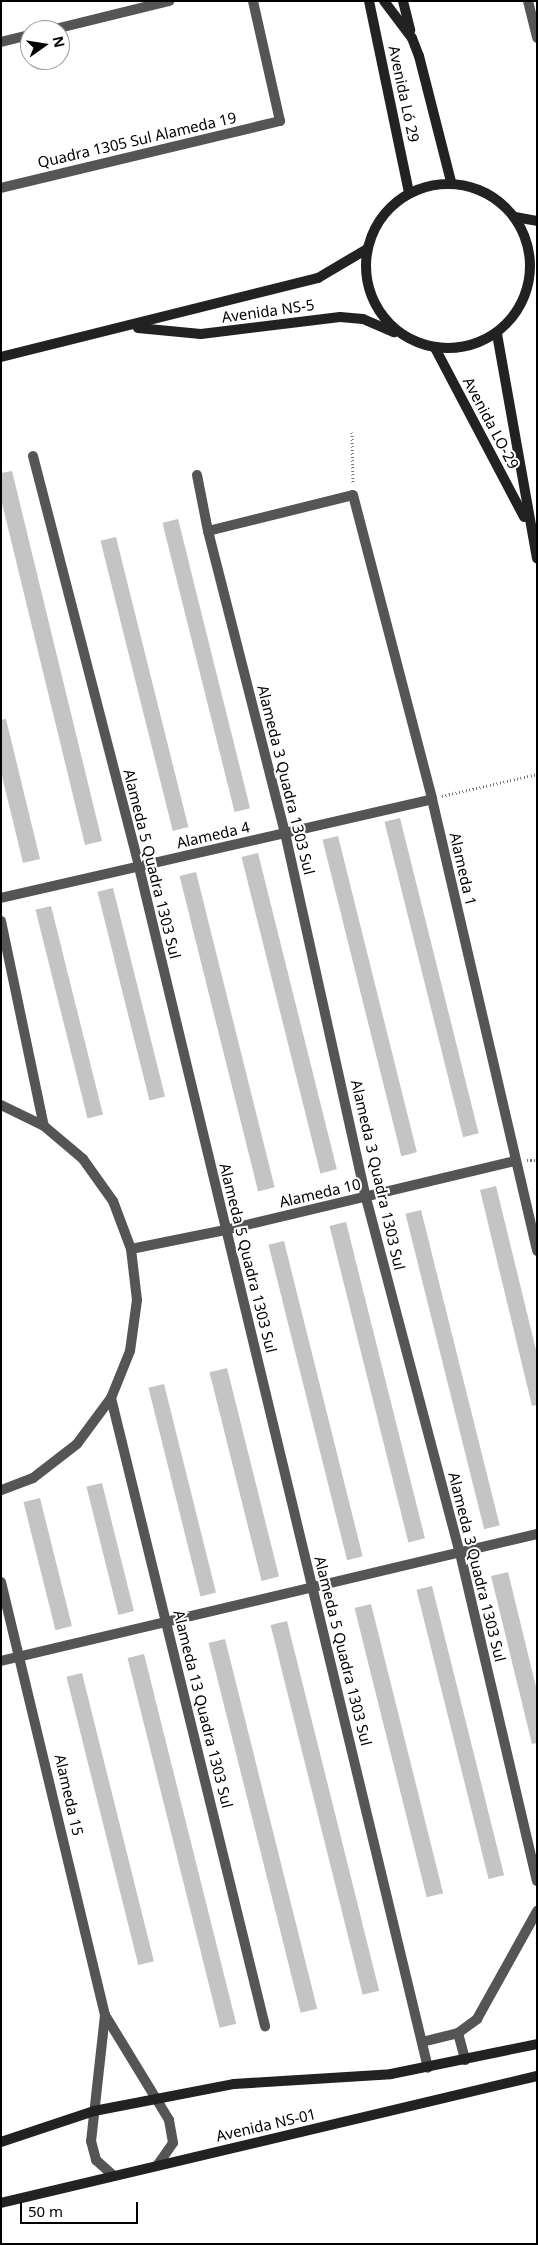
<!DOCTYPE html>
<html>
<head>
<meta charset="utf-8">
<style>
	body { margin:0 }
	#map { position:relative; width:538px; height:2245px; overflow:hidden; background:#fff; font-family:"Noto Sans",sans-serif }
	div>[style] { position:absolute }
	.building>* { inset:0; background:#c4c4c4; transform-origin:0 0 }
	.path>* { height:3px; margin-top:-1.5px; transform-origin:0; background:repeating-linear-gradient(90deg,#777 0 1px,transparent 0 3.5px) }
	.street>* { height:10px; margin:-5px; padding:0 5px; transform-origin:5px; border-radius:5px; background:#555 }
	.secondary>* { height:10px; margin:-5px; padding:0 5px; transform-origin:5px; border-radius:5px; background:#222 }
	.secondary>.ring { margin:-5px; padding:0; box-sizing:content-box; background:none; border:10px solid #222; border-radius:50% }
	span { translate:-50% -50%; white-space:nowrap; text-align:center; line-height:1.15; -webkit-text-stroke:4px #fff; paint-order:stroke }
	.street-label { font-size:15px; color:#000 }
	.frame { position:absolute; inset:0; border:2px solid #000; pointer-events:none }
	.north { position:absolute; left:20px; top:20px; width:50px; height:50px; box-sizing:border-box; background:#fff; border:1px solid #999; border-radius:50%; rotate:77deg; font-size:14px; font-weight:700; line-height:20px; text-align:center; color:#000 }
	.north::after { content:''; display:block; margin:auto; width:18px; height:22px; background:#000; clip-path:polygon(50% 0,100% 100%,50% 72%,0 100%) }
	.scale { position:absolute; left:20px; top:2202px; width:118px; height:22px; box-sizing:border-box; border:2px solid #000; border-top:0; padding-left:6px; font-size:15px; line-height:18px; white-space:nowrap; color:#000; -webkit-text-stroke:4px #fff; paint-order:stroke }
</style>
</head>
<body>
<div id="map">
	<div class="building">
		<i style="clip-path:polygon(12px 471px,102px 841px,85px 845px,1px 499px,1px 473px)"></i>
		<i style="left:178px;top:519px;width:298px;height:16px;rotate:76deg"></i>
		<i style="left:116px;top:537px;width:299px;height:16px;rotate:76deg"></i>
		<i style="clip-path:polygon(6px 719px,40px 859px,23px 863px,1px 772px,1px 720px)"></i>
		<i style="left:400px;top:818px;width:325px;height:16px;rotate:76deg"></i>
		<i style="left:338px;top:836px;width:326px;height:16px;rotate:76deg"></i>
		<i style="left:258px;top:853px;width:326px;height:17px;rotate:76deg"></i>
		<i style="left:196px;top:872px;width:325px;height:17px;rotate:76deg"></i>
		<i style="left:113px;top:888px;width:215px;height:16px;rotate:76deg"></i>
		<i style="left:51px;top:906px;width:215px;height:16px;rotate:76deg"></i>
		<i style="clip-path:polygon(496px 1186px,537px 1354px,537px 1405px,532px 1406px,480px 1190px)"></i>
		<i style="left:421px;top:1210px;width:325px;height:16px;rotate:76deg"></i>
		<i style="left:346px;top:1222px;width:326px;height:17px;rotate:76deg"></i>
		<i style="left:284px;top:1241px;width:325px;height:16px;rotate:76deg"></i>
		<i style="left:227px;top:1368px;width:215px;height:18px;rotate:76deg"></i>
		<i style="left:164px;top:1384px;width:215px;height:16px;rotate:76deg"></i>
		<i style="left:102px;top:1483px;width:132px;height:16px;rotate:76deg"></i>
		<i style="left:40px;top:1498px;width:132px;height:17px;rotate:76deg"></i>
		<i style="clip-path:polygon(508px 1572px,537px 1691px,537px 1743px,532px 1744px,491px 1576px)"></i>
		<i style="left:432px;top:1586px;width:298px;height:16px;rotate:76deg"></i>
		<i style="left:371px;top:1604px;width:298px;height:17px;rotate:76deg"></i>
		<i style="left:287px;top:1621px;width:381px;height:17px;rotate:76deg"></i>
		<i style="left:225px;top:1639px;width:381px;height:17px;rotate:76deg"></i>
		<i style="left:144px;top:1654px;width:381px;height:17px;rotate:76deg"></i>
		<i style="left:82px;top:1673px;width:297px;height:16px;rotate:76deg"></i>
	</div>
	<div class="path">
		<i style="left:352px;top:432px;width:52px;rotate:88.9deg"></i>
		<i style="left:442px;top:796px;width:98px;rotate:-13deg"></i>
		<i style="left:527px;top:1160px;width:10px"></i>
	</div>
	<div class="street">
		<i style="left:528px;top:1px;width:38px;rotate:76deg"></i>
		<i style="left:51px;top:30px;width:122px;rotate:-13.8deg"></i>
		<i style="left:1px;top:42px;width:30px;rotate:-14deg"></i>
		<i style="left:1px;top:188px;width:287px;rotate:-13.5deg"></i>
		<i style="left:280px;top:121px;width:123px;rotate:-102.7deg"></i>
		<i style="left:33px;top:456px;width:424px;rotate:75.5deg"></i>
		<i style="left:139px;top:867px;width:1235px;rotate:76.47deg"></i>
		<i style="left:197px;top:475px;width:57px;rotate:78.9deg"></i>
		<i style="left:208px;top:531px;width:312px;rotate:75.7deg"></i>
		<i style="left:285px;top:833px;width:374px;rotate:77.5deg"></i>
		<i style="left:366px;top:1198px;width:367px;rotate:75.2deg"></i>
		<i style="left:460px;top:1553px;width:337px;rotate:76.8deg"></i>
		<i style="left:208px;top:531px;width:149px;rotate:-13.9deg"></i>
		<i style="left:353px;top:495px;width:314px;rotate:75.4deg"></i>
		<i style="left:432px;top:799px;width:464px;rotate:76.9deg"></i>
		<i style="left:1px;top:898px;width:442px;rotate:-12.9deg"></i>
		<i style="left:1px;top:921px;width:209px;rotate:78.2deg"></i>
		<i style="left:1px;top:1105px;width:48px;rotate:26deg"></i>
		<i style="left:44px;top:1126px;width:51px;rotate:40.2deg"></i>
		<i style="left:83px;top:1159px;width:52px;rotate:54.5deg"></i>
		<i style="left:113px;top:1201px;width:51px;rotate:69.4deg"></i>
		<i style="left:131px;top:1249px;width:51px;rotate:83.3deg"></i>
		<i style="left:137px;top:1300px;width:51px;rotate:97.8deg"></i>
		<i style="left:130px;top:1351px;width:51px;rotate:112deg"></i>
		<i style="left:111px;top:1398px;width:57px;rotate:126.5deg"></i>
		<i style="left:77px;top:1444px;width:56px;rotate:142.3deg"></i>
		<i style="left:33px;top:1478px;width:34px;rotate:159deg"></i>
		<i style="left:131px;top:1249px;width:96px;rotate:-11.4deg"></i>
		<i style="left:225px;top:1230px;width:298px;rotate:-13.4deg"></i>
		<i style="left:111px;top:1398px;width:647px;rotate:76.22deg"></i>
		<i style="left:1px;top:1582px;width:445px;rotate:76.5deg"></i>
		<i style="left:105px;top:2015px;width:123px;rotate:58.6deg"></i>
		<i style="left:169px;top:2120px;width:23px;rotate:80deg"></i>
		<i style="left:173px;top:2143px;width:28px;rotate:125deg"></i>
		<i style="left:1px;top:1661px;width:551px;rotate:-13.33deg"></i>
		<i style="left:105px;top:2015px;width:127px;rotate:96.3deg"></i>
		<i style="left:91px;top:2141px;width:20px;rotate:75deg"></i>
		<i style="left:96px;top:2160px;width:24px;rotate:42deg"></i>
		<i style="left:458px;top:2033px;width:28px;rotate:75deg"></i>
		<i style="left:422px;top:2042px;width:37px;rotate:-14deg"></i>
		<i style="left:458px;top:2033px;width:24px;rotate:-36deg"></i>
		<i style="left:477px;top:2019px;width:124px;rotate:-60.9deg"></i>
	</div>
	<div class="secondary">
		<i style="left:369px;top:1px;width:195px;rotate:78.2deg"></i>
		<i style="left:384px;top:1px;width:46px;rotate:52.9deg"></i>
		<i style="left:412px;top:38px;width:19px;rotate:69deg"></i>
		<i style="left:419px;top:56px;width:130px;rotate:75.7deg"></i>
		<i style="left:403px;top:1px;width:30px;rotate:76deg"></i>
		<i class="ring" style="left:366px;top:184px;width:154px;height:154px"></i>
		<i style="left:515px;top:217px;width:22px;rotate:10deg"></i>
		<i style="left:138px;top:328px;width:63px;rotate:5.4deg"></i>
		<i style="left:201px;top:334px;width:140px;rotate:-7deg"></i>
		<i style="left:340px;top:317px;width:23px;rotate:5deg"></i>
		<i style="left:363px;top:319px;width:34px;rotate:23deg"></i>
		<i style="left:497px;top:334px;width:228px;rotate:79.9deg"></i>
		<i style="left:435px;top:348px;width:191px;rotate:62.2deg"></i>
		<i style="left:1px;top:357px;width:327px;rotate:-14deg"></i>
		<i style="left:318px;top:278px;width:57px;rotate:-30.6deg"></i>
		<i style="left:1px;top:2142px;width:98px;rotate:-18.4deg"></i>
		<i style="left:94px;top:2111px;width:143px;rotate:-10.9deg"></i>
		<i style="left:234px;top:2084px;width:157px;rotate:-3.6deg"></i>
		<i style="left:391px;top:2074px;width:149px;rotate:-11.6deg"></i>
		<i style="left:1px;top:2203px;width:551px;rotate:-13.33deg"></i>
	</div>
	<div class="street-label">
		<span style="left:404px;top:94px;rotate:78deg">Avenida Ló 29</span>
		<span style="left:137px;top:140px;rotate:-13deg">Quadra 1305 Sul Alameda 19</span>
		<span style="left:268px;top:311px;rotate:-8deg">Avenida NS-5</span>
		<span style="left:491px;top:423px;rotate:62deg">Avenida LO-29</span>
		<span style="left:286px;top:780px;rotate:76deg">Alameda 3 Quadra 1303 Sul</span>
		<span style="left:213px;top:835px;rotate:-13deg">Alameda 4</span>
		<span style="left:152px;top:864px;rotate:76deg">Alameda 5 Quadra 1303 Sul</span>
		<span style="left:463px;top:869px;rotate:77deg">Alameda 1</span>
		<span style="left:378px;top:1175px;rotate:77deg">Alameda 3 Quadra 1303 Sul</span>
		<span style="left:320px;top:1193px;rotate:-13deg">Alameda 10</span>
		<span style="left:248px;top:1258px;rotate:76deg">Alameda 5 Quadra 1303 Sul</span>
		<span style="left:477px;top:1567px;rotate:76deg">Alameda 3 Quadra 1303 Sul</span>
		<span style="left:343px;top:1651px;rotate:76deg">Alameda 5 Quadra 1303 Sul</span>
		<span style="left:203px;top:1709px;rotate:76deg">Alameda 13 Quadra 1303 Sul</span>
		<span style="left:69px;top:1795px;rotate:77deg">Alameda 15</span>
		<span style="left:266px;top:2125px;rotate:-13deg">Avenida NS-01</span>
	</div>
	<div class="frame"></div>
	<div class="north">N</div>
	<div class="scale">50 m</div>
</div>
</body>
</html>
